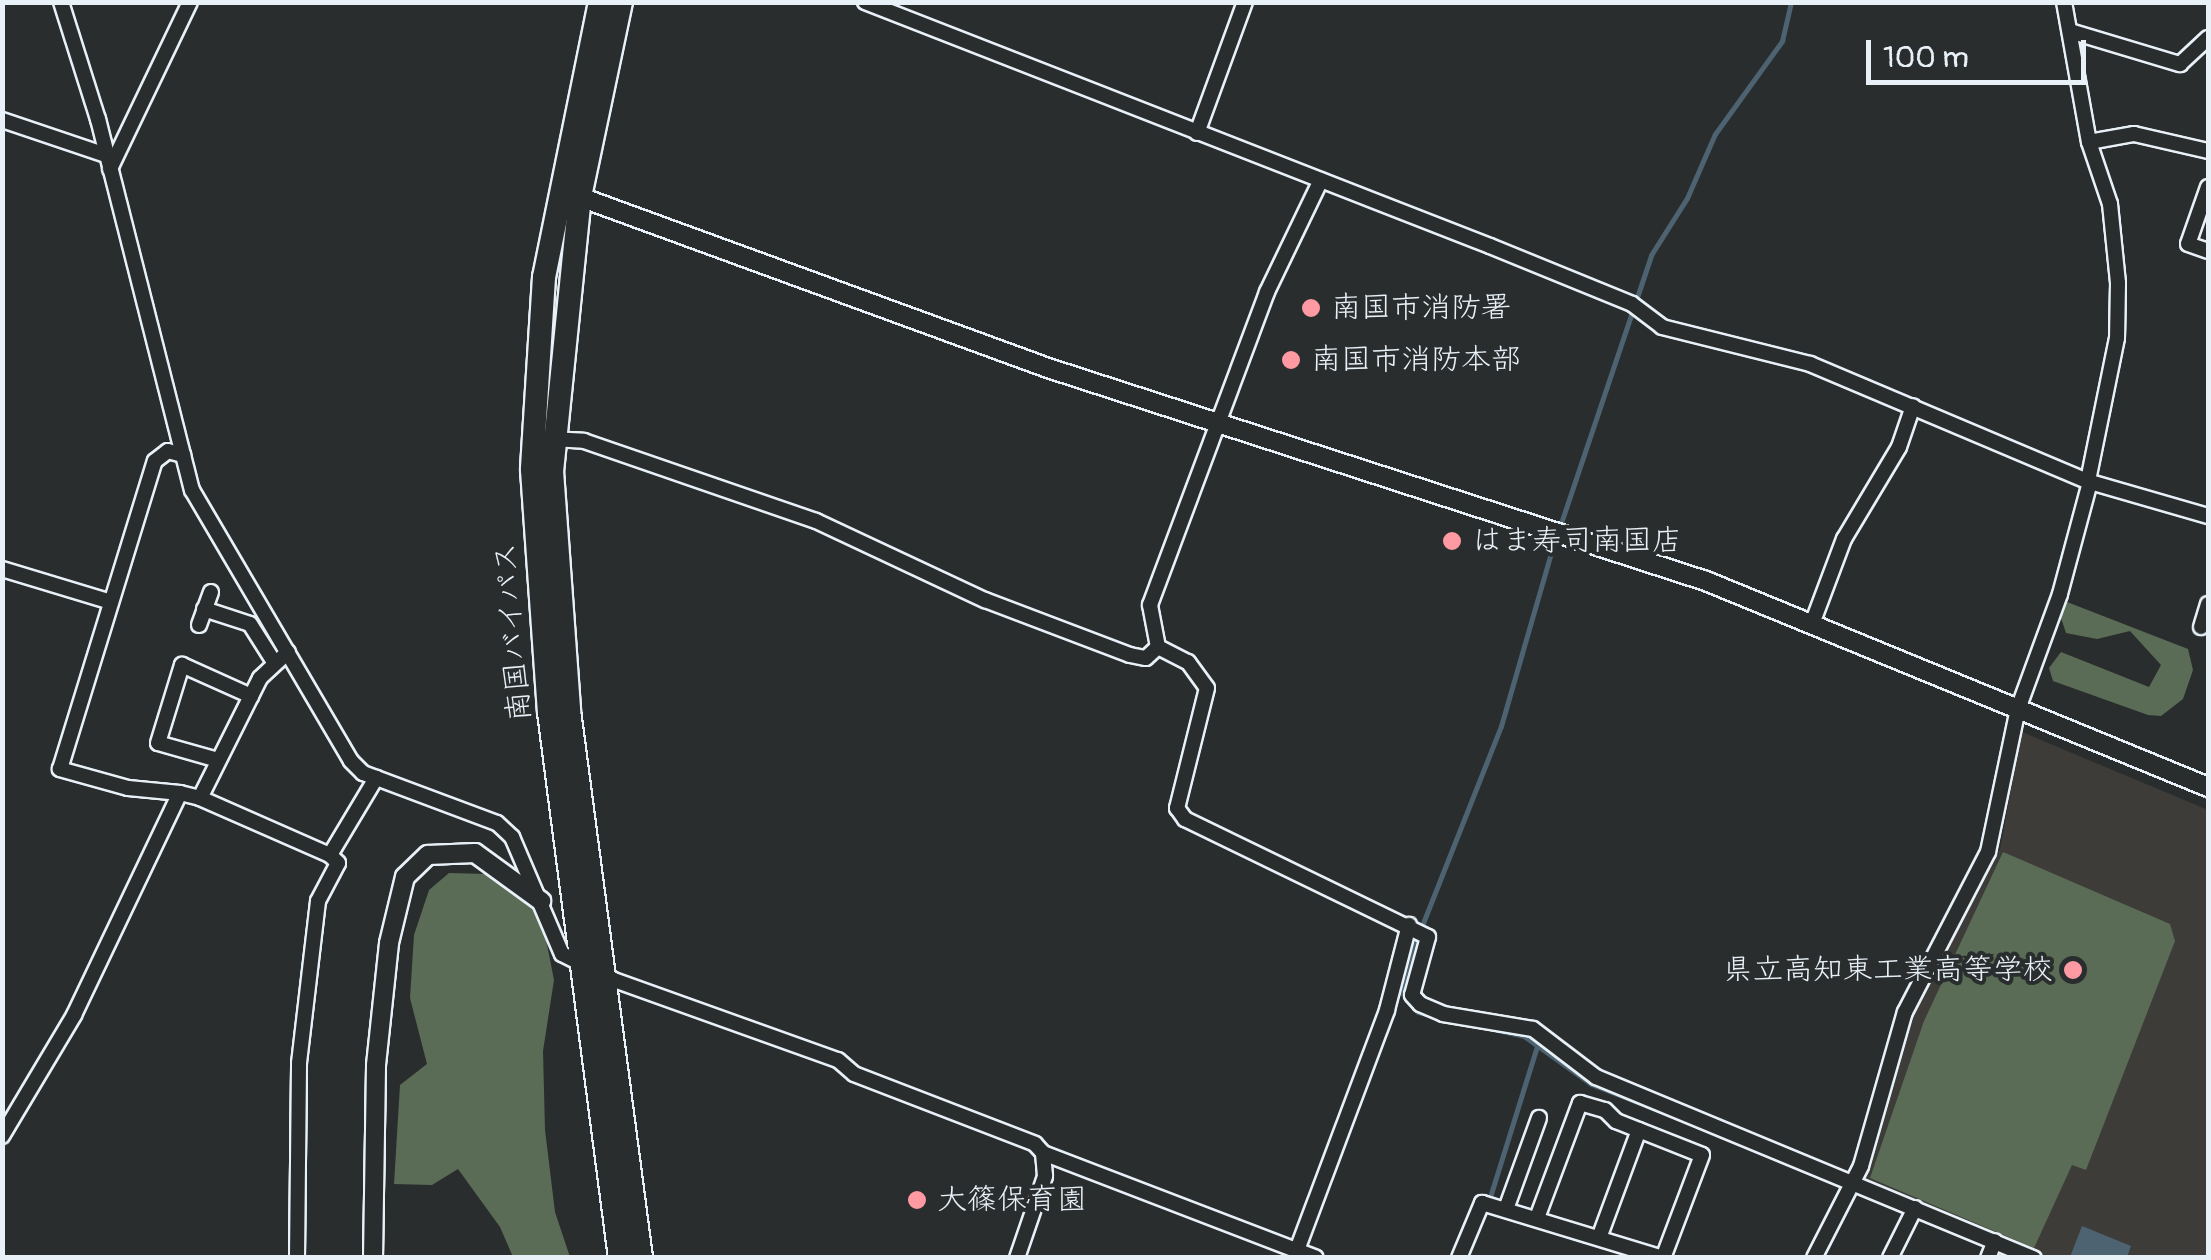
<!DOCTYPE html>
<html>
<head>
<meta charset="utf-8">
<style>
	body { margin:0 }
	#map { position:relative; width:2211px; height:1260px; overflow:hidden; background:#2a2d2e; font-family:Pangolin,"Klee One",sans-serif }
	div>[style] { position:absolute }
	.built>* { inset:0; background:#3d3c39 }
	.green>* { inset:0; background:#5b6c56 }
	.water>* { inset:0; background:#4d6371 }
	.stream>* { height:5px; margin:-2.5px; padding:0 2.5px; transform-origin:2.5px; border-radius:2.5px; background:#4d6371 }
	.roads { filter:drop-shadow(2px 0 #e8f1f8) drop-shadow(-2px 0 #e8f1f8) drop-shadow(0 2px #e8f1f8) drop-shadow(0 -2px #e8f1f8) }
	.minor>* { height:14px; margin:-7px; padding:0 7px; transform-origin:7px; border-radius:7px; background:#2a2d2e }
	.tertiary>* { height:18px; margin:-9px; padding:0 9px; transform-origin:9px; border-radius:9px; background:#2a2d2e }
	.trunk>* { height:22px; margin:-11px; padding:0 11px; transform-origin:11px; border-radius:11px; background:#2a2d2e }
	.dots>* { width:28px; height:28px; translate:-50% -50%; box-sizing:border-box; border:5px solid #2a2d2e; border-radius:50% }
	span { translate:-50% -50%; white-space:nowrap; text-align:center; line-height:1.15; -webkit-text-stroke:8px #2a2d2e; paint-order:stroke }
	.poi-label { font-size:30px; color:#e8f1f8 }
	.left { translate:0 -50%; text-align:left }
	.right { translate:-100% -50%; text-align:right }
	.street-label { font-size:30px; color:#e8f1f8 }
	.frame { position:absolute; inset:0; border:5px solid #e8f1f8; pointer-events:none }
	.scale { position:absolute; left:1866px; top:40px; width:220px; height:45px; box-sizing:border-box; border:5px solid #e8f1f8; border-top:0; padding-left:12px; font-size:30px; line-height:35px; white-space:nowrap; color:#e8f1f8; -webkit-text-stroke:8px #2a2d2e; paint-order:stroke }
</style>
</head>
<body>
<div id="map">
	<div class="built">
		<i style="clip-path:polygon(2022px 732px,2208px 810px,2208px 1257px,2045px 1257px,1864px 1181px,1912px 1019px,2000px 849px)"></i>
	</div>
	<div class="green">
		<i style="clip-path:polygon(2067px 602px,2188px 649px,2193px 670px,2183px 699px,2161px 716px,2148px 715px,2053px 681px,2049px 668px,2061px 652px,2149px 687px,2161px 665px,2130px 631px,2097px 639px,2066px 633px,2059px 612px)"></i>
		<i style="clip-path:polygon(2003px 852px,2170px 924px,2175px 941px,2086px 1170px,2072px 1165px,2034px 1248px,1870px 1178px,1924px 1021px)"></i>
		<i style="clip-path:polygon(449px 873px,487px 874px,521px 894px,543px 924px,554px 980px,543px 1051px,545px 1130px,555px 1212px,570px 1257px,513px 1257px,500px 1227px,458px 1169px,432px 1185px,394px 1184px,400px 1085px,427px 1064px,410px 998px,414px 935px,429px 890px)"></i>
	</div>
	<div class="water">
		<i style="clip-path:polygon(2082px 1226px,2131px 1246px,2127px 1257px,2070px 1257px)"></i>
	</div>
	<div class="stream">
		<i style="left:1559px;top:529px;width:289px;rotate:-71.4deg"></i>
		<i style="left:1651px;top:255px;width:67px;rotate:-57.7deg"></i>
		<i style="left:1687px;top:198px;width:70px;rotate:-66.4deg"></i>
		<i style="left:1715px;top:134px;width:115px;rotate:-54.2deg"></i>
		<i style="left:1782px;top:41px;width:40px;rotate:-77deg"></i>
		<i style="left:1423px;top:923px;width:212px;rotate:-68.4deg"></i>
		<i style="left:1501px;top:726px;width:195px;rotate:-73.9deg"></i>
		<i style="left:1415px;top:943px;width:51px;rotate:105.9deg"></i>
		<i style="left:1401px;top:992px;width:26px;rotate:50deg"></i>
		<i style="left:1418px;top:1012px;width:109px;rotate:12.8deg"></i>
		<i style="left:1524px;top:1036px;width:82px;rotate:35.6deg"></i>
		<i style="left:1591px;top:1084px;width:88px;rotate:21.3deg"></i>
		<i style="left:1490px;top:1197px;width:158px;rotate:-72.7deg"></i>
	</div>
	<div class="roads">
		<div class="minor">
			<i style="left:61px;top:2px;width:123px;rotate:72.5deg"></i>
			<i style="left:98px;top:119px;width:383px;rotate:75.8deg"></i>
			<i style="left:192px;top:490px;width:314px;rotate:59.6deg"></i>
			<i style="left:351px;top:761px;width:17px;rotate:45deg"></i>
			<i style="left:363px;top:773px;width:143px;rotate:20.5deg"></i>
			<i style="left:497px;top:823px;width:21px;rotate:43deg"></i>
			<i style="left:512px;top:837px;width:127px;rotate:66.9deg"></i>
			<i style="left:562px;top:954px;width:58px;rotate:26.6deg"></i>
			<i style="left:614px;top:980px;width:238px;rotate:19.7deg"></i>
			<i style="left:838px;top:1060px;width:21px;rotate:41deg"></i>
			<i style="left:854px;top:1074px;width:194px;rotate:21.1deg"></i>
			<i style="left:1035px;top:1144px;width:12px;rotate:48deg"></i>
			<i style="left:1043px;top:1153px;width:292px;rotate:21deg"></i>
			<i style="left:865px;top:2px;width:671px;rotate:21.33deg"></i>
			<i style="left:1490px;top:246px;width:153px;rotate:22.2deg"></i>
			<i style="left:1632px;top:304px;width:38px;rotate:37deg"></i>
			<i style="left:1662px;top:327px;width:153px;rotate:14deg"></i>
			<i style="left:1810px;top:364px;width:304px;rotate:22.9deg"></i>
			<i style="left:2090px;top:482px;width:123px;rotate:16.1deg"></i>
			<i style="left:2064px;top:2px;width:142px;rotate:79.9deg"></i>
			<i style="left:2089px;top:142px;width:65px;rotate:71.3deg"></i>
			<i style="left:2110px;top:204px;width:79px;rotate:84.2deg"></i>
			<i style="left:2118px;top:283px;width:55px;rotate:91deg"></i>
			<i style="left:2117px;top:338px;width:146px;rotate:101.5deg"></i>
			<i style="left:2073px;top:32px;width:112px;rotate:16.7deg"></i>
			<i style="left:2180px;top:64px;width:38px;rotate:-43deg"></i>
			<i style="left:2px;top:120px;width:110px;rotate:18.6deg"></i>
			<i style="left:1197px;top:133px;width:140px;rotate:-69.9deg"></i>
			<i style="left:2089px;top:142px;width:46px;rotate:-10.1deg"></i>
			<i style="left:2134px;top:134px;width:76px;rotate:12.9deg"></i>
			<i style="left:110px;top:169px;width:185px;rotate:-64.4deg"></i>
			<i style="left:2208px;top:187px;width:60px;rotate:109.3deg"></i>
			<i style="left:2188px;top:244px;width:21px;rotate:19deg"></i>
			<i style="left:551px;top:439px;width:33px;rotate:3deg"></i>
			<i style="left:584px;top:441px;width:245px;rotate:19deg"></i>
			<i style="left:816px;top:521px;width:187px;rotate:25.1deg"></i>
			<i style="left:985px;top:600px;width:155px;rotate:20.8deg"></i>
			<i style="left:1130px;top:655px;width:16px;rotate:11deg"></i>
			<i style="left:1146px;top:658px;width:16px;rotate:-43deg"></i>
			<i style="left:2px;top:569px;width:114px;rotate:16.8deg"></i>
			<i style="left:204px;top:609px;width:48px;rotate:18.1deg"></i>
			<i style="left:250px;top:624px;width:45px;rotate:57.7deg"></i>
			<i style="left:1812px;top:624px;width:91px;rotate:-69.4deg"></i>
			<i style="left:1844px;top:539px;width:107px;rotate:-59.1deg"></i>
			<i style="left:1899px;top:447px;width:43px;rotate:-71.1deg"></i>
			<i style="left:199px;top:625px;width:35px;rotate:-70deg"></i>
			<i style="left:2201px;top:627px;width:24px;rotate:-73deg"></i>
			<i style="left:1158px;top:647px;width:34px;rotate:27deg"></i>
			<i style="left:1188px;top:662px;width:32px;rotate:54deg"></i>
			<i style="left:1207px;top:688px;width:124px;rotate:104deg"></i>
			<i style="left:1177px;top:808px;width:14px;rotate:54deg"></i>
			<i style="left:1185px;top:819px;width:270px;rotate:25.9deg"></i>
			<i style="left:1428px;top:937px;width:60px;rotate:105.4deg"></i>
			<i style="left:1412px;top:995px;width:12px;rotate:48deg"></i>
			<i style="left:1420px;top:1004px;width:25px;rotate:23deg"></i>
			<i style="left:1443px;top:1014px;width:91px;rotate:9.5deg"></i>
			<i style="left:1533px;top:1029px;width:79px;rotate:37.3deg"></i>
			<i style="left:1596px;top:1077px;width:474px;rotate:22.5deg"></i>
			<i style="left:1158px;top:647px;width:43px;rotate:-100.8deg"></i>
			<i style="left:1150px;top:605px;width:334px;rotate:-69.5deg"></i>
			<i style="left:1267px;top:292px;width:124px;rotate:-64.3deg"></i>
			<i style="left:218px;top:760px;width:62px;rotate:-164.2deg"></i>
			<i style="left:158px;top:743px;width:82px;rotate:-72.9deg"></i>
			<i style="left:182px;top:665px;width:76px;rotate:24.2deg"></i>
			<i style="left:180px;top:793px;width:52px;rotate:-174.5deg"></i>
			<i style="left:128px;top:788px;width:71px;rotate:-164.4deg"></i>
			<i style="left:60px;top:769px;width:322px;rotate:-72.9deg"></i>
			<i style="left:155px;top:461px;width:16px;rotate:-38deg"></i>
			<i style="left:168px;top:451px;width:16px;rotate:15deg"></i>
			<i style="left:200px;top:798px;width:142px;rotate:23.7deg"></i>
			<i style="left:330px;top:855px;width:90px;rotate:-59.1deg"></i>
			<i style="left:2px;top:1136px;width:141px;rotate:-59.2deg"></i>
			<i style="left:74px;top:1015px;width:246px;rotate:-64.5deg"></i>
			<i style="left:180px;top:793px;width:21px;rotate:14deg"></i>
			<i style="left:200px;top:798px;width:134px;rotate:-63.4deg"></i>
			<i style="left:260px;top:678px;width:38px;rotate:-43deg"></i>
			<i style="left:1506px;top:1209px;width:97px;rotate:-70.1deg"></i>
			<i style="left:1537px;top:1218px;width:123px;rotate:-69.5deg"></i>
			<i style="left:1580px;top:1103px;width:26px;rotate:16deg"></i>
			<i style="left:1605px;top:1110px;width:16px;rotate:45deg"></i>
			<i style="left:1616px;top:1121px;width:92px;rotate:21.6deg"></i>
			<i style="left:1702px;top:1155px;width:110px;rotate:110.7deg"></i>
			<i style="left:1599px;top:1238px;width:115px;rotate:-69.7deg"></i>
			<i style="left:1297px;top:1250px;width:256px;rotate:-69.4deg"></i>
			<i style="left:1387px;top:1010px;width:88px;rotate:-75.5deg"></i>
			<i style="left:297px;top:1258px;width:195px;rotate:-89.4deg"></i>
			<i style="left:299px;top:1063px;width:163px;rotate:-83.3deg"></i>
			<i style="left:318px;top:901px;width:43px;rotate:-62.2deg"></i>
			<i style="left:338px;top:863px;width:11px;rotate:-135deg"></i>
			<i style="left:1017px;top:1258px;width:87px;rotate:-71.1deg"></i>
			<i style="left:1045px;top:1176px;width:23px;rotate:-95deg"></i>
			<i style="left:1459px;top:1258px;width:60px;rotate:-67.3deg"></i>
			<i style="left:1482px;top:1203px;width:189px;rotate:16.9deg"></i>
			<i style="left:1814px;top:1258px;width:103px;rotate:-62.9deg"></i>
			<i style="left:1861px;top:1166px;width:160px;rotate:-74.1deg"></i>
			<i style="left:1905px;top:1012px;width:180px;rotate:-62.6deg"></i>
			<i style="left:1988px;top:852px;width:146px;rotate:-78.2deg"></i>
			<i style="left:2018px;top:709px;width:122px;rotate:-69.9deg"></i>
			<i style="left:2060px;top:594px;width:116px;rotate:-75deg"></i>
			<i style="left:1890px;top:1258px;width:56px;rotate:-63.4deg"></i>
			<i style="left:1988px;top:1258px;width:18px;rotate:-68deg"></i>
		</div>
		<div class="tertiary">
			<i style="left:569px;top:193px;width:510px;rotate:20.07deg"></i>
			<i style="left:1048px;top:368px;width:692px;rotate:17.94deg"></i>
			<i style="left:1706px;top:581px;width:543px;rotate:22.31deg"></i>
			<i style="left:373px;top:1258px;width:193px;rotate:-89.1deg"></i>
			<i style="left:376px;top:1065px;width:123px;rotate:-83.9deg"></i>
			<i style="left:389px;top:943px;width:68px;rotate:-76.4deg"></i>
			<i style="left:405px;top:877px;width:32px;rotate:-44deg"></i>
			<i style="left:428px;top:855px;width:47px;rotate:-2.4deg"></i>
			<i style="left:475px;top:853px;width:82px;rotate:36deg"></i>
		</div>
		<div class="trunk">
			<i style="left:600px;top:2px;width:281px;rotate:101.5deg"></i>
			<i style="left:544px;top:277px;width:193px;rotate:93.6deg"></i>
			<i style="left:532px;top:470px;width:243px;rotate:86deg"></i>
			<i style="left:549px;top:712px;width:551px;rotate:82.59deg"></i>
			<i style="left:621px;top:2px;width:198px;rotate:101.9deg"></i>
			<i style="left:580px;top:196px;width:276px;rotate:95.8deg"></i>
			<i style="left:552px;top:471px;width:241px;rotate:85.9deg"></i>
			<i style="left:569px;top:711px;width:552px;rotate:82.5deg"></i>
		</div>
	</div>
	<div class="dots">
		<i style="left:1311px;top:308px;background:#ff9aa2"></i>
		<i style="left:1291px;top:360px;background:#ff9aa2"></i>
		<i style="left:1452px;top:541px;background:#ff9aa2"></i>
		<i style="left:2073px;top:970px;background:#ff9aa2"></i>
		<i style="left:917px;top:1200px;background:#ff9aa2"></i>
	</div>
	<div class="poi-label">
		<span class="left" style="left:1331px;top:308px">南国市消防署</span>
		<span class="left" style="left:1311px;top:360px">南国市消防本部</span>
		<span class="left" style="left:1472px;top:541px">はま寿司南国店</span>
		<span class="right" style="left:2053px;top:970px">県立高知東工業高等学校</span>
		<span class="left" style="left:937px;top:1200px">大篠保育園</span>
	</div>
	<div class="street-label">
		<span style="left:513px;top:632px;rotate:-95deg">南国バイパス</span>
	</div>
	<div class="frame"></div>
	<div class="scale">100 m</div>
</div>
</body>
</html>
